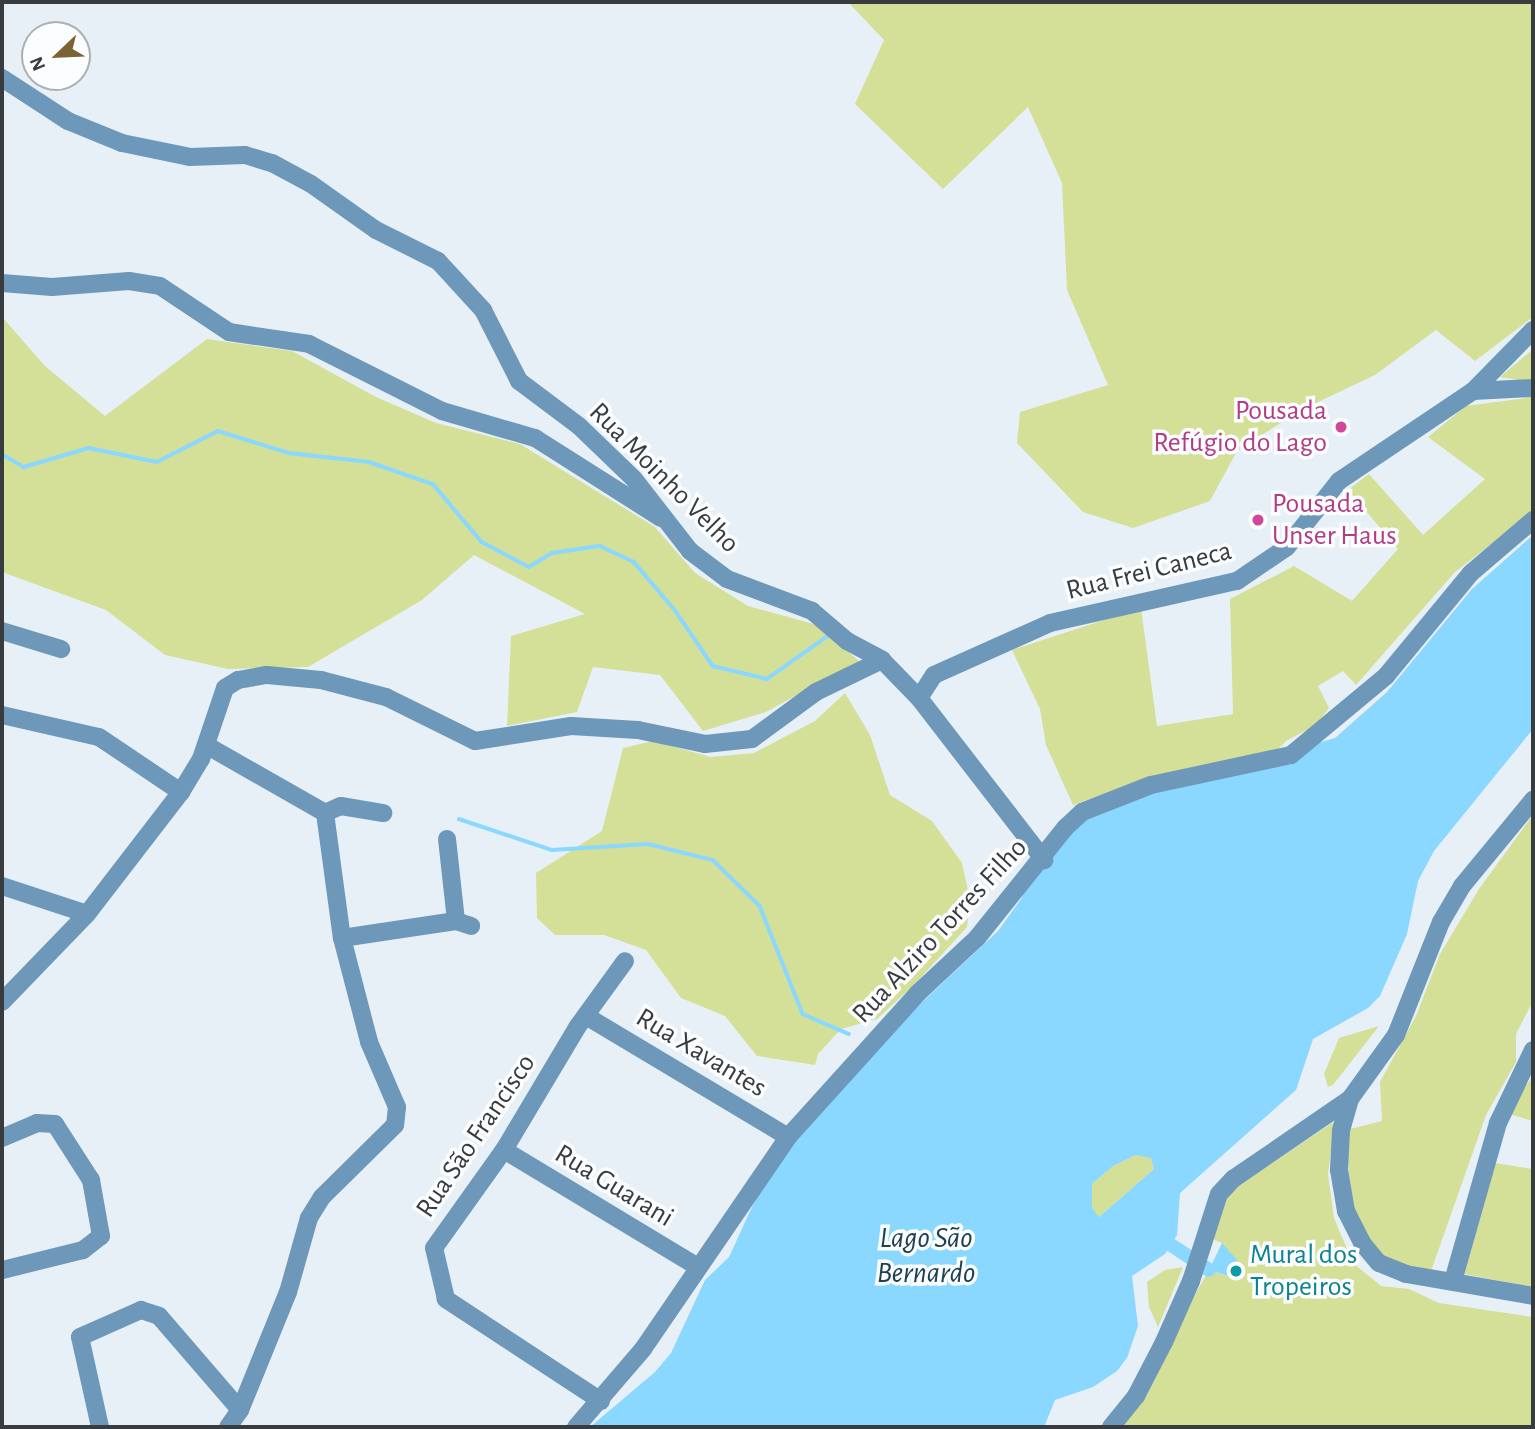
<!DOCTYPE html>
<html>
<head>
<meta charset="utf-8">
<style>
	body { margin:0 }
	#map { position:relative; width:1535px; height:1429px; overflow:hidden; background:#e8f0f7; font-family:"Alegreya Sans",sans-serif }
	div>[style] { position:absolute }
	.green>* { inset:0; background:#d4df97 }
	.water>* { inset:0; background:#8ad7ff }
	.stream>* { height:3.5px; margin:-1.75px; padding:0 1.75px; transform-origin:1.75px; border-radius:1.75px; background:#8ad7ff }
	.canal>* { height:14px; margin:-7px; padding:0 7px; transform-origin:7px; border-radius:7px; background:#8ad7ff }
	.minor>* { height:18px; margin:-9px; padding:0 9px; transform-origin:9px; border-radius:9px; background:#6d98ba }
	.dots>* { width:19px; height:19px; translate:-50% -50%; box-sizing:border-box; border:4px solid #fbfdfe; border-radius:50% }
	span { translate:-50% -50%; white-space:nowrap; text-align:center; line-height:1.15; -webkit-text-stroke:7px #fbfdfe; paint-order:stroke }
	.hotel-label { font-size:28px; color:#b23c85 }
	.right { translate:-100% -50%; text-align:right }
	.left { translate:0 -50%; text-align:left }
	.street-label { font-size:28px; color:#383c3e }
	.culture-label { font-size:28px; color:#0d838f }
	.water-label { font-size:30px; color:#1e4152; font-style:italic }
	.frame { position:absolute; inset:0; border:4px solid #383c3e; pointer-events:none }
	.north { position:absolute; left:21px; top:21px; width:70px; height:70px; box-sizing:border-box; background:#fbfdfe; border:2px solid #adb0b1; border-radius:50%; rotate:247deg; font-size:19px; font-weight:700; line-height:28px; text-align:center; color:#383c3e }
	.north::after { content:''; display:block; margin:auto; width:24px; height:32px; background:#7b6434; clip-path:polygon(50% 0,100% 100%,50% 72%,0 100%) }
</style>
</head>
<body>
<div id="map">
	<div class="green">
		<i style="clip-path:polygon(848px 2px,1533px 2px,1533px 317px,1475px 361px,1436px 330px,1375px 375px,1299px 411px,1237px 451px,1210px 501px,1133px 528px,1083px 512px,1017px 443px,1020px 412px,1108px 385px,1067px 290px,1062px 183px,1028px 107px,943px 189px,855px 104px,884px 40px)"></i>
		<i style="clip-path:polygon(2px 317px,45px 366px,105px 416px,207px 339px,292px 351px,376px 397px,436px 423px,520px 444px,655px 527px,695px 573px,748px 606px,817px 625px,859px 661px,766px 712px,703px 731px,660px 675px,593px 667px,577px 712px,507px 726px,511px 636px,585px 614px,474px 555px,422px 600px,308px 667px,228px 669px,165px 655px,106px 610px,2px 572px)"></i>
		<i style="clip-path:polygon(1533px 349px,1533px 382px,1500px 377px)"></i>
		<i style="clip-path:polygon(1533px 397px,1533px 512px,1455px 572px,1356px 685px,1343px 671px,1318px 686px,1329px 708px,1316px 725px,1286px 741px,1272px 755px,1148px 778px,1073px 805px,1046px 745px,1040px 709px,1012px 650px,1141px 608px,1157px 726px,1233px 714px,1230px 599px,1294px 566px,1352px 601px,1398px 549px,1348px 490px,1369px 474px,1423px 535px,1485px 479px,1428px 437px,1466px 406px)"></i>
		<i style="clip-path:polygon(845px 693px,870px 735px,890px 795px,932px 821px,962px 863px,970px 900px,967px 927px,914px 985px,877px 1019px,841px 1029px,818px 1054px,815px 1065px,757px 1056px,725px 1016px,681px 998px,646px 950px,604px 935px,555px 935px,537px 918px,536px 873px,602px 831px,623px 748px,653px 741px,711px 757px,754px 753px,815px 721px)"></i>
		<i style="clip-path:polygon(1533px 815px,1533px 1001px,1516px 1034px,1516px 1062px,1486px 1115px,1430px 1274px,1382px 1260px,1351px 1209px,1346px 1130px,1382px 1121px,1380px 1082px,1416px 1016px,1440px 954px,1479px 889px)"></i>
		<i style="clip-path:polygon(1379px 1026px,1333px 1085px,1328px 1087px,1324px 1074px,1339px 1038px)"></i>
		<i style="clip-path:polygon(1533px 1077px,1533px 1121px,1509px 1114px,1521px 1091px)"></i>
		<i style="clip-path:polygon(1335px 1121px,1328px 1174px,1334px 1218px,1353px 1263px,1381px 1286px,1409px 1289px,1439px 1303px,1533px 1317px,1533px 1427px,1119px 1427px,1209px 1270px,1227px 1276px,1222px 1243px,1210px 1238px,1213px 1220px,1232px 1190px)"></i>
		<i style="clip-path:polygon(1136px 1155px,1151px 1157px,1154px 1169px,1099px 1217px,1092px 1209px,1092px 1184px,1113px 1166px)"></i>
		<i style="clip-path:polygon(1495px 1163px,1533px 1169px,1533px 1287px,1464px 1274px)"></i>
		<i style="clip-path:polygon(1183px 1267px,1158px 1327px,1149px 1307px,1147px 1282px,1165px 1270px)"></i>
	</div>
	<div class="water">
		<i style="clip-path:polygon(evenodd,1533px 535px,1533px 729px,1434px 851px,1418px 881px,1407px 934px,1380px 996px,1368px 1008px,1313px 1039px,1296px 1090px,1180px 1193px,1177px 1235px,1165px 1254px,1132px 1276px,1138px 1326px,1127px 1358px,1117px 1371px,1093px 1387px,1055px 1400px,1044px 1427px,590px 1427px,655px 1372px,671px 1353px,705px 1280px,729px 1257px,757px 1196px,807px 1121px,870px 1051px,998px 931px,1021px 899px,1037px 862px,1097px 807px,1335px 738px,1387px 692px,1472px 589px,1533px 535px,1136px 1155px,1151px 1158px,1154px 1169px,1099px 1217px,1092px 1208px,1092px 1184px,1113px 1166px,1136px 1155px)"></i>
		<i style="clip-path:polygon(1222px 1243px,1237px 1260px,1236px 1271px,1228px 1276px,1209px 1270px)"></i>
	</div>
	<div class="stream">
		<i style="left:2px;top:454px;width:26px;rotate:31deg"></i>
		<i style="left:24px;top:467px;width:68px;rotate:-16.3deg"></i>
		<i style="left:89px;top:448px;width:69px;rotate:11.6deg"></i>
		<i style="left:157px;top:462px;width:68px;rotate:-26.9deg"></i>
		<i style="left:218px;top:431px;width:74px;rotate:17.2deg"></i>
		<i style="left:289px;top:453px;width:81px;rotate:6.4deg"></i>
		<i style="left:369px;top:462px;width:68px;rotate:19deg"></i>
		<i style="left:433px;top:484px;width:76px;rotate:49.8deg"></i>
		<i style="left:482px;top:542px;width:53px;rotate:28deg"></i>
		<i style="left:529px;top:567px;width:27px;rotate:-31deg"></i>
		<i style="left:552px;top:553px;width:49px;rotate:-8.3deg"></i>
		<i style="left:600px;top:546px;width:38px;rotate:25deg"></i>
		<i style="left:634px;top:562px;width:63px;rotate:49.5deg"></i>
		<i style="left:675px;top:610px;width:68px;rotate:55.8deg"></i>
		<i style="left:713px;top:666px;width:56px;rotate:13.5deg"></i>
		<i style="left:767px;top:679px;width:75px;rotate:-35.2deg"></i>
		<i style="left:459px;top:819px;width:98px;rotate:18.4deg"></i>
		<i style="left:552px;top:850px;width:96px;rotate:-3.6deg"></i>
		<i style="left:648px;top:844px;width:67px;rotate:13.8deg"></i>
		<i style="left:713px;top:860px;width:66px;rotate:44.4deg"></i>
		<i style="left:760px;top:906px;width:116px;rotate:68.3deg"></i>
		<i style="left:803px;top:1014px;width:50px;rotate:23.5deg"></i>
	</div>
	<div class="canal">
		<i style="left:1171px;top:1245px;width:45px;rotate:33.3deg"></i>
	</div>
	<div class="minor">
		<i style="left:2px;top:78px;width:79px;rotate:33.1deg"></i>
		<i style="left:68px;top:121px;width:58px;rotate:22.2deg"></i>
		<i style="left:122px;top:143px;width:69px;rotate:11.6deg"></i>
		<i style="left:190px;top:157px;width:55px;rotate:-2.1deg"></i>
		<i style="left:245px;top:155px;width:28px;rotate:17deg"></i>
		<i style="left:272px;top:163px;width:44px;rotate:28.3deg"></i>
		<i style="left:311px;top:184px;width:80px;rotate:35.3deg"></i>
		<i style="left:376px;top:230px;width:69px;rotate:26.6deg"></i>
		<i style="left:438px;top:261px;width:67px;rotate:47.4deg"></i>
		<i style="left:483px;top:310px;width:80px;rotate:63.1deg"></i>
		<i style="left:519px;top:381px;width:75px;rotate:36.9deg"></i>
		<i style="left:579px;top:426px;width:76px;rotate:43.9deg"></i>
		<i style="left:634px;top:479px;width:91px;rotate:52.1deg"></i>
		<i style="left:690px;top:551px;width:46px;rotate:37.1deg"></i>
		<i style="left:727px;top:579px;width:91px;rotate:20.6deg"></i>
		<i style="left:812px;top:611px;width:46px;rotate:40.6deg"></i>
		<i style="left:847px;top:641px;width:40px;rotate:28deg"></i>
		<i style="left:882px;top:660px;width:53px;rotate:45.8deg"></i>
		<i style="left:919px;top:698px;width:205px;rotate:52.3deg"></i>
		<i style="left:2px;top:283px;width:50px;rotate:4.6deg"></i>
		<i style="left:52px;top:287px;width:77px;rotate:-4.5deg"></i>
		<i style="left:129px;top:281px;width:31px;rotate:9deg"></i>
		<i style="left:160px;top:286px;width:83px;rotate:33.7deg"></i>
		<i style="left:229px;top:332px;width:81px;rotate:8.5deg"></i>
		<i style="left:309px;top:344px;width:149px;rotate:26.7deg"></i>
		<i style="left:442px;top:411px;width:97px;rotate:16.2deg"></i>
		<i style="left:535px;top:438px;width:149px;rotate:32.4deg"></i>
		<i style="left:1473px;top:391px;width:60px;rotate:-2.9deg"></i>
		<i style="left:2px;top:631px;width:62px;rotate:17deg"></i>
		<i style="left:919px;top:698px;width:27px;rotate:-57deg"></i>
		<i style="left:934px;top:675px;width:127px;rotate:-24.1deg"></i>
		<i style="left:1050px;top:623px;width:192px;rotate:-12.7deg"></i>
		<i style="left:1237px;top:581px;width:60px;rotate:-34.2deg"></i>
		<i style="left:1287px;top:547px;width:84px;rotate:-51.8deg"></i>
		<i style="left:1339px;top:481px;width:161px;rotate:-33.9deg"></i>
		<i style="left:1473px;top:391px;width:86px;rotate:-45.5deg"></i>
		<i style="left:2px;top:715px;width:99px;rotate:12.8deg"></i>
		<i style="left:99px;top:737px;width:99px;rotate:33.9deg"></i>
		<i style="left:206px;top:745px;width:137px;rotate:29.7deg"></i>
		<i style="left:325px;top:813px;width:126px;rotate:82.3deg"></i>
		<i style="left:342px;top:938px;width:107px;rotate:75.4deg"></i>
		<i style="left:369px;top:1042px;width:71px;rotate:66.7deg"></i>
		<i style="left:397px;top:1107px;width:18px;rotate:96deg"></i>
		<i style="left:395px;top:1125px;width:103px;rotate:135.4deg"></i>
		<i style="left:322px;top:1197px;width:25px;rotate:122deg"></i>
		<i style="left:309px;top:1218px;width:77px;rotate:105.8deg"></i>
		<i style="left:288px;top:1292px;width:127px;rotate:112.1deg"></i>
		<i style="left:240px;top:1410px;width:21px;rotate:125deg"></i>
		<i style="left:325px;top:813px;width:17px;rotate:-24deg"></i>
		<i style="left:341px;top:806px;width:43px;rotate:9.5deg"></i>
		<i style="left:447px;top:839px;width:82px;rotate:83.7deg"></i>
		<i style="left:2px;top:886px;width:89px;rotate:18.2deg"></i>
		<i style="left:342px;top:938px;width:115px;rotate:-8.5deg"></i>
		<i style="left:456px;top:921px;width:16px;rotate:18deg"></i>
		<i style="left:2px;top:1002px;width:122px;rotate:-46deg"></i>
		<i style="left:87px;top:914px;width:154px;rotate:-52.4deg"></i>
		<i style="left:181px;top:792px;width:39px;rotate:-59deg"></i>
		<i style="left:201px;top:759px;width:75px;rotate:-71.3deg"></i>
		<i style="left:225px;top:688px;width:15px;rotate:-32deg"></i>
		<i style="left:238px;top:680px;width:29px;rotate:-10deg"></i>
		<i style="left:267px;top:675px;width:54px;rotate:5.3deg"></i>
		<i style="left:321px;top:680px;width:67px;rotate:14.7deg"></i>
		<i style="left:386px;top:697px;width:99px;rotate:26.3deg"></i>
		<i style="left:475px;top:741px;width:97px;rotate:-8.9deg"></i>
		<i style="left:571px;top:726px;width:67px;rotate:3.4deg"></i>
		<i style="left:638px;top:730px;width:68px;rotate:11.8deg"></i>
		<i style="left:705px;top:744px;width:47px;rotate:-6.1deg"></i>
		<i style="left:752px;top:739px;width:79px;rotate:-36.3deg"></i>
		<i style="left:816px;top:692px;width:73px;rotate:-25.9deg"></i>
		<i style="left:586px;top:1016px;width:235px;rotate:30.9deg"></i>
		<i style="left:1350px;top:1099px;width:33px;rotate:106deg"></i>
		<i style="left:1341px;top:1131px;width:39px;rotate:93deg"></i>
		<i style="left:1339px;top:1170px;width:42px;rotate:80.3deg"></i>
		<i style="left:1346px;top:1211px;width:36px;rotate:63deg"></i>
		<i style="left:1362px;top:1243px;width:26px;rotate:50deg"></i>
		<i style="left:1379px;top:1263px;width:29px;rotate:22deg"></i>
		<i style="left:1406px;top:1274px;width:129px;rotate:9.8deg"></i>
		<i style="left:2px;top:1138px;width:38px;rotate:-23deg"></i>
		<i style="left:37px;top:1123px;width:18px;rotate:3deg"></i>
		<i style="left:55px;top:1124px;width:67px;rotate:57.3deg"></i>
		<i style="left:91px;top:1180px;width:57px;rotate:79.9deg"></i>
		<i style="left:101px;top:1236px;width:23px;rotate:142deg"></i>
		<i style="left:83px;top:1250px;width:83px;rotate:166.1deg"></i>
		<i style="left:504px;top:1150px;width:227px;rotate:31.1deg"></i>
		<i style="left:1453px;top:1281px;width:164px;rotate:-74.1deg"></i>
		<i style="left:1498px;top:1123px;width:81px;rotate:-64.4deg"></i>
		<i style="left:601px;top:1401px;width:186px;rotate:-146.7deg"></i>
		<i style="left:446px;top:1299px;width:52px;rotate:-103.2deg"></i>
		<i style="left:434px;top:1248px;width:120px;rotate:-54.5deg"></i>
		<i style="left:504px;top:1150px;width:144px;rotate:-59.2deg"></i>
		<i style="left:578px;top:1026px;width:80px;rotate:-54.1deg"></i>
		<i style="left:100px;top:1427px;width:92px;rotate:-102.5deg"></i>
		<i style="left:80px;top:1337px;width:67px;rotate:-23.9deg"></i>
		<i style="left:141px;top:1310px;width:19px;rotate:18deg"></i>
		<i style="left:159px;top:1316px;width:124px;rotate:49.2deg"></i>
		<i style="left:576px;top:1427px;width:103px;rotate:-49.3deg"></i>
		<i style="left:643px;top:1349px;width:257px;rotate:-55.6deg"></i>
		<i style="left:788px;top:1137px;width:194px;rotate:-47.9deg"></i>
		<i style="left:918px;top:993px;width:81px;rotate:-43deg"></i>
		<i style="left:977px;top:938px;width:141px;rotate:-51.3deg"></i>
		<i style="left:1065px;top:828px;width:23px;rotate:-43deg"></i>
		<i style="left:1082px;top:812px;width:74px;rotate:-21.4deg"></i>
		<i style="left:1151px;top:785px;width:143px;rotate:-12.1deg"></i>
		<i style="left:1291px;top:755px;width:124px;rotate:-39.7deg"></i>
		<i style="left:1386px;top:676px;width:134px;rotate:-50.5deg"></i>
		<i style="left:1471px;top:573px;width:82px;rotate:-40.5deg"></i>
		<i style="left:1111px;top:1427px;width:40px;rotate:-51deg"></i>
		<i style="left:1136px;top:1396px;width:61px;rotate:-62.6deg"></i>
		<i style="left:1164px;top:1342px;width:67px;rotate:-66.1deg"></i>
		<i style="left:1191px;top:1281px;width:91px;rotate:-72.2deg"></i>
		<i style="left:1219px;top:1194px;width:21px;rotate:-47deg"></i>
		<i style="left:1233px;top:1179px;width:142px;rotate:-34.4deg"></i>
		<i style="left:1350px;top:1099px;width:79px;rotate:-54.3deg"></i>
		<i style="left:1396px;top:1035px;width:122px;rotate:-68.3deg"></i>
		<i style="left:1441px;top:922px;width:42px;rotate:-59.7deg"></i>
		<i style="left:1462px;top:886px;width:112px;rotate:-50.5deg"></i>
	</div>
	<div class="dots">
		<i style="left:1341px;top:427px;background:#d1479c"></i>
		<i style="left:1258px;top:520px;background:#d1479c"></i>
		<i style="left:1236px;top:1271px;background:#0f9aa8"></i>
	</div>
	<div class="hotel-label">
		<span class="right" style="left:1327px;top:427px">Pousada<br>Refúgio do Lago</span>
		<span class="left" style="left:1272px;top:520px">Pousada<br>Unser Haus</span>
	</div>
	<div class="street-label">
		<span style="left:664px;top:478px;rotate:45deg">Rua Moinho Velho</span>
		<span style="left:1149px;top:571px;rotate:-14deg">Rua Frei Caneca</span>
		<span style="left:940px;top:931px;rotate:-47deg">Rua Alziro Torres Filho</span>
		<span style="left:701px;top:1053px;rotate:31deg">Rua Xavantes</span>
		<span style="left:476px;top:1136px;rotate:-56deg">Rua São Francisco</span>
		<span style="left:614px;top:1186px;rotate:31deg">Rua Guarani</span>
	</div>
	<div class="culture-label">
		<span class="left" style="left:1250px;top:1271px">Mural dos<br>Tropeiros</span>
	</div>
	<div class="water-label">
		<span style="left:926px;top:1255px">Lago São<br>Bernardo</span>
	</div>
	<div class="frame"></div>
	<div class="north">N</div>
</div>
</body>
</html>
